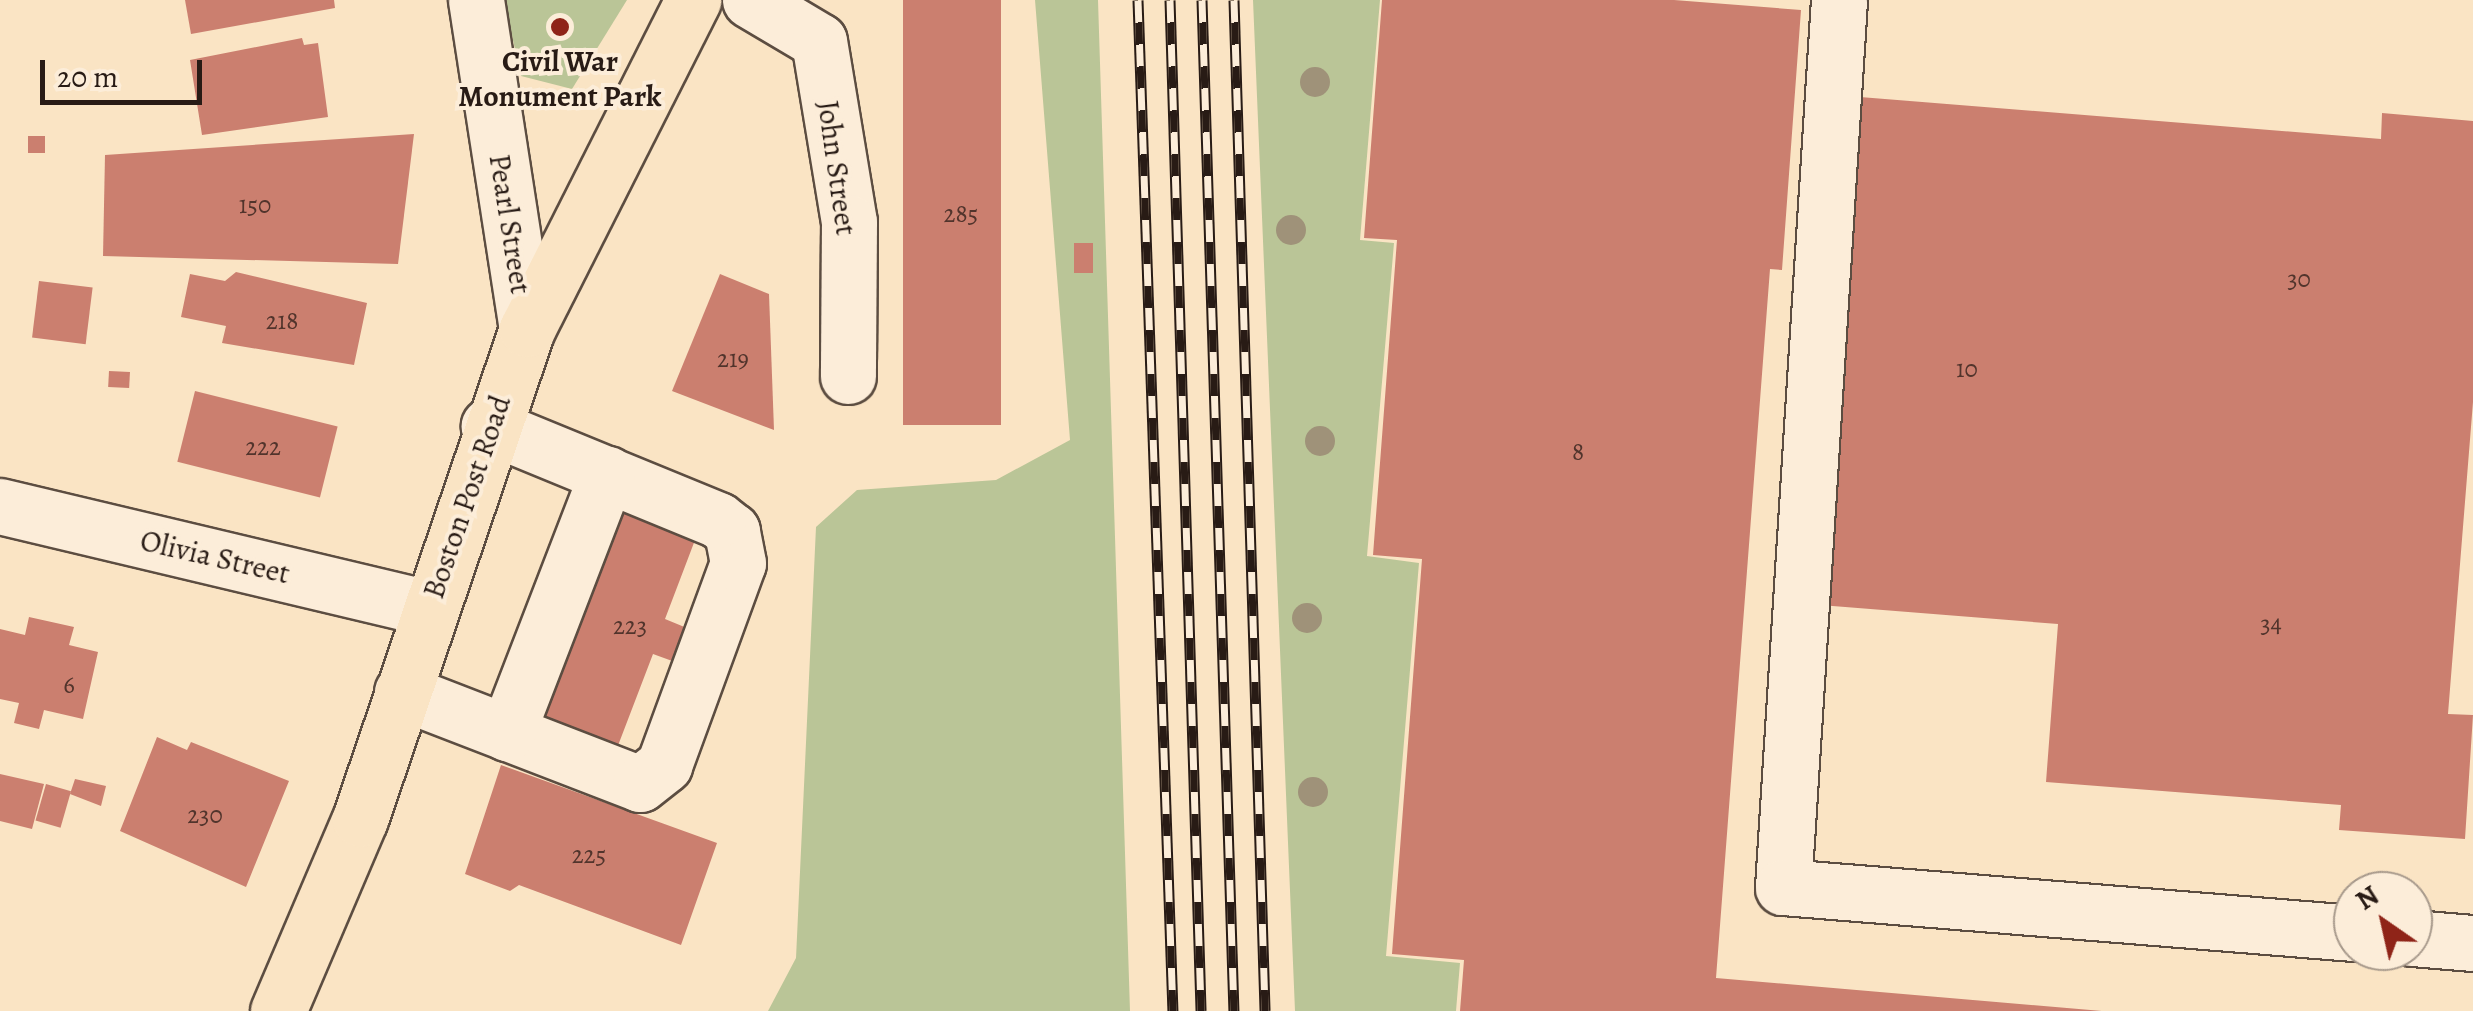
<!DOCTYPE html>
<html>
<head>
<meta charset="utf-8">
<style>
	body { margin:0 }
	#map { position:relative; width:2473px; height:1011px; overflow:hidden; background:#fae4c4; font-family:Alegreya,serif }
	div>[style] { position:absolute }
	.green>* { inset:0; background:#bac597 }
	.building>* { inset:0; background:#cb7f6f; transform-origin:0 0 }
	.roads { filter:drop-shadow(2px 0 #5c4d41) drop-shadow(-2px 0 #5c4d41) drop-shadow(0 2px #5c4d41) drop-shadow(0 -2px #5c4d41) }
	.minor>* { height:55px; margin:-27.5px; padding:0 27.5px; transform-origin:27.5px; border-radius:27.5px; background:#fcedd9 }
	.major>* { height:55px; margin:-27.5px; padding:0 27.5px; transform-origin:27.5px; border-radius:27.5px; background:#fae4c4 }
	.rail>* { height:11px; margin-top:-5.5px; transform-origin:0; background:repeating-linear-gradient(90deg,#fcedd9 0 22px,#281b15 0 44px); box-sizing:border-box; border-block:2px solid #281b15 }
	.trees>* { width:30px; height:30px; margin:-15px; border-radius:50%; background:#9f9279 }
	.dots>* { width:28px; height:28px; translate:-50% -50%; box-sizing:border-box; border:5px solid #fcedd9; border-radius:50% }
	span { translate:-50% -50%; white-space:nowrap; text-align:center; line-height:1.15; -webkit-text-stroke:8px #fcedd9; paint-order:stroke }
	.number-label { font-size:25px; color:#51342c }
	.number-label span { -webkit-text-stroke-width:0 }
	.poi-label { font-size:30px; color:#281b15; font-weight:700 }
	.street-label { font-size:30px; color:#281b15 }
	.north { position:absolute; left:2333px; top:871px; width:100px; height:100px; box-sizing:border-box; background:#fcedd9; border:2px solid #a7998b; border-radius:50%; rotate:326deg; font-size:28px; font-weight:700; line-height:40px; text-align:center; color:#281b15 }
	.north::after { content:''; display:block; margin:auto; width:35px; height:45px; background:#8f2418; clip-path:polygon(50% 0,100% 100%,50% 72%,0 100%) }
	.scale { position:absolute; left:40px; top:60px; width:162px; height:45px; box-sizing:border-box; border:5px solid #281b15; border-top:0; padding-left:12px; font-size:30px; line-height:35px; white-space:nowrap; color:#281b15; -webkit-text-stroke:8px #fcedd9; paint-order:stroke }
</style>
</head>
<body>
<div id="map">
	<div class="green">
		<i style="clip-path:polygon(504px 0,627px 0,572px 89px,521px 76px)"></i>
		<i style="clip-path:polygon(1035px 0,1098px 0,1130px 1011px,768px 1011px,796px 958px,816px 527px,857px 490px,996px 480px,1070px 440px)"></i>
		<i style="clip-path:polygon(1253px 0,1380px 0,1360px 240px,1394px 243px,1367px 556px,1419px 563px,1386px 956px,1460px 963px,1456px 1011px,1295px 1011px)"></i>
	</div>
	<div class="building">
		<i style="clip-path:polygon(185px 0,334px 0,335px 8px,191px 34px)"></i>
		<i style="left:903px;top:0;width:98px;height:425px"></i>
		<i style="clip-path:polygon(1382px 0,1674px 0,1801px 10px,1782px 270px,1770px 269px,1716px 978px,2102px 1011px,1460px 1011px,1464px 960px,1392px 954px,1422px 559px,1373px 555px,1397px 240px,1364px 238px)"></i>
		<i style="clip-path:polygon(302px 38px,304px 45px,318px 43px,328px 117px,202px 135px,190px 60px)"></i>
		<i style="clip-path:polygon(1860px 97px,2381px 139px,2382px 113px,2473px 121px,2473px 402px,2448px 714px,2473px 715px,2465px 839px,2339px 830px,2341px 805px,2046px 782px,2058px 624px,1820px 605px)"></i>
		<i style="clip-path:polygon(414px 134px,398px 264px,103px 256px,105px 155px)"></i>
		<i style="left:28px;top:136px;width:17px;height:17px"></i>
		<i style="left:1093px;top:243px;width:30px;height:19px;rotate:90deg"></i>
		<i style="clip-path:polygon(236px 272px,367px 303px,354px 365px,222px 343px,226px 326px,181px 317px,190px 274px,225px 281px)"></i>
		<i style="clip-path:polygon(720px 274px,769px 294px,774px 430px,672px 391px)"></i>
		<i style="left:39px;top:281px;width:54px;height:57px;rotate:7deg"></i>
		<i style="left:109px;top:371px;width:21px;height:16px;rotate:3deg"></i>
		<i style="left:195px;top:391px;width:147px;height:73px;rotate:14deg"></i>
		<i style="clip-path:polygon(629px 491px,703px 519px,665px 619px,699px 633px,686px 666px,653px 654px,614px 756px,540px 727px)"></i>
		<i style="clip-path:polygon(29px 617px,74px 627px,69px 645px,98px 652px,83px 719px,44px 710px,39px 729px,14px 723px,19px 703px,0 699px,0 629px,25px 635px)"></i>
		<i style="clip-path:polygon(157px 737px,187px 750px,191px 742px,289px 781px,246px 887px,120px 831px)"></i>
		<i style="clip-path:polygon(501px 765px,717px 843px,681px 945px,519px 885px,510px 891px,465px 874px)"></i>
		<i style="clip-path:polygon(0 774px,44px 784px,32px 829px,0 821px)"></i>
		<i style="clip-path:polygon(75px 779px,106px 786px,101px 806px,70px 794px)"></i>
		<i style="left:46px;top:784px;width:26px;height:38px;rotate:16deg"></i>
	</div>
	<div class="roads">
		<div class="minor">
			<i style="left:476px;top:0;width:333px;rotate:81.2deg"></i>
			<i style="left:750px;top:0;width:80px;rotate:30.7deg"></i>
			<i style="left:819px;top:41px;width:183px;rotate:80.6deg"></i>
			<i style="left:849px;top:222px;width:154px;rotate:90.4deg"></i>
			<i style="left:1839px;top:0;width:889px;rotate:93.61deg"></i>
			<i style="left:1783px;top:887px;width:572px;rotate:4.61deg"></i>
			<i style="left:0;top:506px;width:441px;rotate:13.4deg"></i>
			<i style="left:402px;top:692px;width:255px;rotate:21.1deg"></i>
			<i style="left:640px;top:784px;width:31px;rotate:-38deg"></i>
			<i style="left:664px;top:765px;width:215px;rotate:-69.9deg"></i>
			<i style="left:738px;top:563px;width:33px;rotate:-101deg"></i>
			<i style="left:732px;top:531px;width:18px;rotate:-142deg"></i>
			<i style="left:718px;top:520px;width:248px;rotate:-157.7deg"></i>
			<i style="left:507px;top:733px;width:278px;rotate:-68.9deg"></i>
			<i style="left:2413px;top:938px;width:60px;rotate:4.8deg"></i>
		</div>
		<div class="major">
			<i style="left:278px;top:1011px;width:209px;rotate:-66.9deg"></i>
			<i style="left:360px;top:819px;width:518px;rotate:-71.18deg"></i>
			<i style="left:527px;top:329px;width:369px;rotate:-63.2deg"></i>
		</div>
	</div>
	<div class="rail">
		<i style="left:1138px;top:0;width:1012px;rotate:88.02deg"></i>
		<i style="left:1170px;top:0;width:1011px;rotate:88.24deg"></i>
		<i style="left:1202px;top:0;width:1012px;rotate:88.19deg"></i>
		<i style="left:1234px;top:0;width:1011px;rotate:88.24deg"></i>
	</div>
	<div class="trees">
		<i style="left:1315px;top:82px"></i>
		<i style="left:1291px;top:230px"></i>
		<i style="left:1320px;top:441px"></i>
		<i style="left:1307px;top:618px"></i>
		<i style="left:1313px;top:792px"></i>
	</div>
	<div class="dots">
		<i style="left:560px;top:27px;background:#8f2418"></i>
	</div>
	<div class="number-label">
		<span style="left:255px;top:205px">150</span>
		<span style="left:961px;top:214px">285</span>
		<span style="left:2299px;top:279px">30</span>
		<span style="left:282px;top:321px">218</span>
		<span style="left:733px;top:359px">219</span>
		<span style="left:1967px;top:369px">10</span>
		<span style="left:263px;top:447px">222</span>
		<span style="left:1578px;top:452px">8</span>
		<span style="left:2271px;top:624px">34</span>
		<span style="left:630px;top:626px">223</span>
		<span style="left:69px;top:685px">6</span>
		<span style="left:205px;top:815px">230</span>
		<span style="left:589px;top:855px">225</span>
	</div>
	<div class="poi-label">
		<span style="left:560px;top:78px">Civil War<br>Monument Park</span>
	</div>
	<div class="street-label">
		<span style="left:837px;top:168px;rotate:82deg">John Street</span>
		<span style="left:510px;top:224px;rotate:81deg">Pearl Street</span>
		<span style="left:467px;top:497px;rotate:-71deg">Boston Post Road</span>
		<span style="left:215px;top:557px;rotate:13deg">Olivia Street</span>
	</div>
	<div class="north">N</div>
	<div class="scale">20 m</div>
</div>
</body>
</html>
